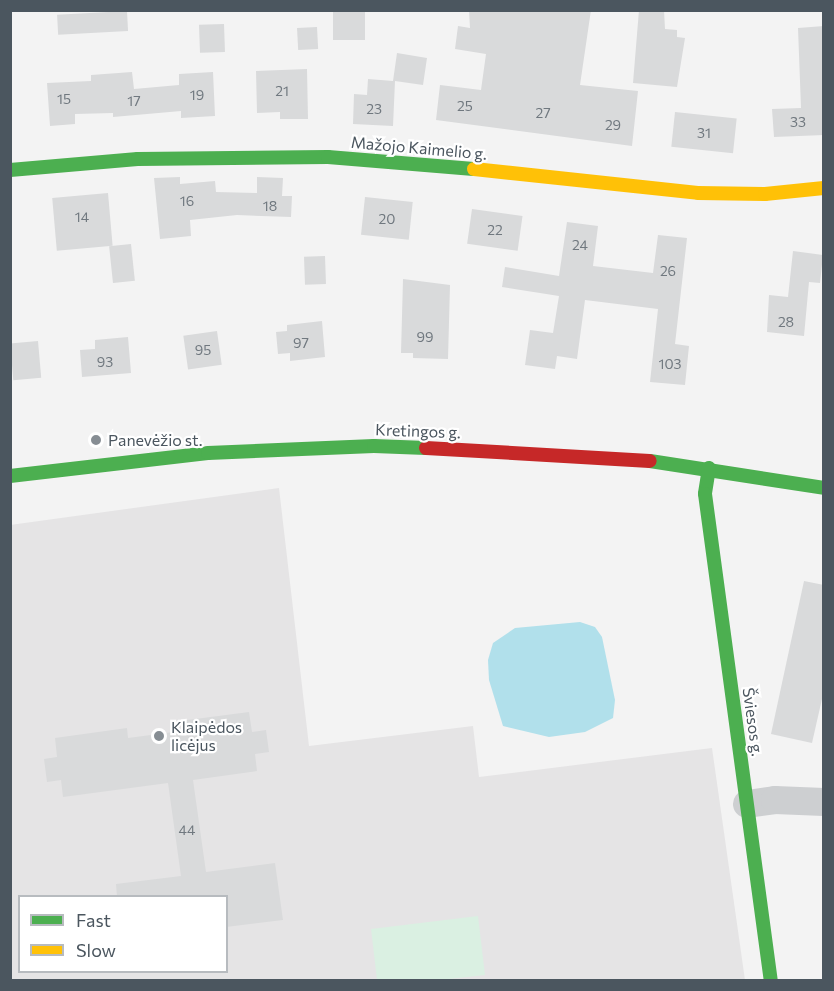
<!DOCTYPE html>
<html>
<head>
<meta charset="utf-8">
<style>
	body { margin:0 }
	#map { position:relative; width:834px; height:991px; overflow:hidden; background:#f3f3f3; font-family:Commissioner,sans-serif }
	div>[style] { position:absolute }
	.education>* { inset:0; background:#e5e4e5 }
	.green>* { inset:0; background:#daf0e2 }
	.water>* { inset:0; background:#b1e0eb }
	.building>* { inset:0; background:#d9dadb; transform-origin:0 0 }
	.street>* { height:28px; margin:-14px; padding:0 14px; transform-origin:14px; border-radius:14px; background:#cdcfd1 }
	.fast>* { height:14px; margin:-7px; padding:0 7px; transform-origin:7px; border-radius:7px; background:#4caf50 }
	.slow>* { height:14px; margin:-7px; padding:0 7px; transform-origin:7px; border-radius:7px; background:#ffc107 }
	.jam>* { height:14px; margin:-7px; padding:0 7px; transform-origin:7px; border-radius:7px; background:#c62828 }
	.dots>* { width:16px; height:16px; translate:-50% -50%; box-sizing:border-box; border:3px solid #fff; border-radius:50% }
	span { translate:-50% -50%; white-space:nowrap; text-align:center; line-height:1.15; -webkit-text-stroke:4.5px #fff; paint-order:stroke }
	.number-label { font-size:14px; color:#70787f }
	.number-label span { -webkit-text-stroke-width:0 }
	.street-label { font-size:16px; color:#4b565f }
	.poi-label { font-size:16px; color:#4b565f }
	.left { translate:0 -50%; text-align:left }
	.frame { position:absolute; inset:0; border:12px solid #4b565f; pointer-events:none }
	.legend { position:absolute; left:18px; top:895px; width:210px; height:78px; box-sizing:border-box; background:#fff; border:2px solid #b7bbbf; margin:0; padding:8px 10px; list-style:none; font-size:18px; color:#4b565f }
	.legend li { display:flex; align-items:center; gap:12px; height:30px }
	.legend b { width:30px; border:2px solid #b7bbbf }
</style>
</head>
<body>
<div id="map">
	<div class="education">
		<i style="clip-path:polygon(evenodd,279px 488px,309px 746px,473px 726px,479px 777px,712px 748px,745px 980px,11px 980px,10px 525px,279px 488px,20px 896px,226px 896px,226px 972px,20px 972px,20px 896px)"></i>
	</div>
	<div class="green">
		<i style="clip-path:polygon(478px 916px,485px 975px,440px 980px,377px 980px,371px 929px)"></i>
	</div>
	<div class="water">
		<i style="clip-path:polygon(580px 622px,595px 627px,602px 637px,615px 700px,613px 718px,585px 732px,549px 737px,503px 726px,489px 680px,488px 660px,493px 643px,515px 628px)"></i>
	</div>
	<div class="building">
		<i style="left:333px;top:10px;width:32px;height:30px"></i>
		<i style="clip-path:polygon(469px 10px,591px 10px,580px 85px,638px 91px,632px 146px,436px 120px,440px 85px,481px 90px,486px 54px,455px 49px,458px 26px,470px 28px)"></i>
		<i style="clip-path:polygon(639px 10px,664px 10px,665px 29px,677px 30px,677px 37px,685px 38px,677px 87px,633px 83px)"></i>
		<i style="left:127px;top:11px;width:20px;height:70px;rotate:87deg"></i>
		<i style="left:224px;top:24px;width:28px;height:25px;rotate:88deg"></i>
		<i style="clip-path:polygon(824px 26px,824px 135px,774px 137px,772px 109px,801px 108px,798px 28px)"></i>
		<i style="left:317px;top:27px;width:22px;height:20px;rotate:87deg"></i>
		<i style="clip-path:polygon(397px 53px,427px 58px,423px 85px,395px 81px,393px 126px,353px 124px,354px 94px,367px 95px,368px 79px,393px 81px)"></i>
		<i style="clip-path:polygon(307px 69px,308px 119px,280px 119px,280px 112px,257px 113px,256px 71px)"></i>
		<i style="clip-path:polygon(132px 72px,134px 89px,179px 85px,179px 74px,213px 72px,215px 116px,181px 118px,181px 111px,113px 117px,113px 113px,75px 114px,75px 124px,50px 126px,47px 83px,91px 81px,91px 75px)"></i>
		<i style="left:675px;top:112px;width:62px;height:35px;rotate:6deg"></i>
		<i style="clip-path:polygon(180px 177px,180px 184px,215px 181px,216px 192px,257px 193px,257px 177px,283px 178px,282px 196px,292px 196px,291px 217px,237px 215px,190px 220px,191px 236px,160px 239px,154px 178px)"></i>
		<i style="left:108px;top:193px;width:53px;height:56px;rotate:85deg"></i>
		<i style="left:365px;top:197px;width:48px;height:38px;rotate:6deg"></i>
		<i style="left:472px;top:209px;width:51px;height:35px;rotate:8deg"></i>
		<i style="clip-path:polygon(567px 222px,598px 226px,593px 266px,653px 273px,658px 235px,687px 238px,675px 344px,689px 346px,685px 385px,650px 382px,658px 309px,585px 300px,577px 359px,557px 356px,555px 369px,525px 365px,530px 330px,553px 333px,559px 296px,502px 287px,505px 267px,559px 276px)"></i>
		<i style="left:131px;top:244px;width:37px;height:22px;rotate:84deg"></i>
		<i style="clip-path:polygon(793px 251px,823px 255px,820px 283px,809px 282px,804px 336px,767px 332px,769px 295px,788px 297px)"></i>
		<i style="left:325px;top:256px;width:28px;height:21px;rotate:88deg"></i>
		<i style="clip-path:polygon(403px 279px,450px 285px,448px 359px,413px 358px,413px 353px,401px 353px)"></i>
		<i style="clip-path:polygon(322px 321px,325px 357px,290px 361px,290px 353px,278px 354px,276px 332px,287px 331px,287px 325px)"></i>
		<i style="left:217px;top:331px;width:34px;height:34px;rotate:82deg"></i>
		<i style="clip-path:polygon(128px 337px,131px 373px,82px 377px,80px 350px,95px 349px,95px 340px)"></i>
		<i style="left:38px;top:341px;width:37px;height:28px;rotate:85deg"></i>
		<i style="clip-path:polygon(804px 581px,824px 585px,824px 690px,812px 743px,771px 734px)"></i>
		<i style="clip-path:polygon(249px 712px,252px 732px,266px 730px,269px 752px,255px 754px,257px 771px,193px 780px,206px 872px,275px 863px,283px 920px,226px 927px,226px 897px,117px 897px,116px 884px,181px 876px,168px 783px,63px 797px,61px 780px,47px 782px,44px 759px,57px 757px,55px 738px,127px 728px,128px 738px,181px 731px,180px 721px)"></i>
	</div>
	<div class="street">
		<i style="left:747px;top:804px;width:28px;rotate:-8deg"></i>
		<i style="left:775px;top:800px;width:49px;rotate:2.3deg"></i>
	</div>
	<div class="fast">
		<i style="left:10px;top:170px;width:128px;rotate:-4.9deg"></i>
		<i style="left:138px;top:159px;width:190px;rotate:-0.6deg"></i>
		<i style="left:328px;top:157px;width:146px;rotate:4.7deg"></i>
		<i style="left:650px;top:461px;width:176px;rotate:8.8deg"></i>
		<i style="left:709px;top:468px;width:26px;rotate:99deg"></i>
		<i style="left:705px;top:494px;width:490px;rotate:82.3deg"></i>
		<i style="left:10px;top:476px;width:199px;rotate:-6.6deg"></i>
		<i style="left:208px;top:453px;width:166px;rotate:-2.4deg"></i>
		<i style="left:374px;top:446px;width:52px;rotate:2.2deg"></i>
	</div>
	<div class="slow">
		<i style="left:474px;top:169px;width:225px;rotate:6.1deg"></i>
		<i style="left:698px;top:193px;width:67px;rotate:0.9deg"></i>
		<i style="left:765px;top:194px;width:59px;rotate:-5.8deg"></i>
	</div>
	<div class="jam">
		<i style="left:426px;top:448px;width:224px;rotate:3.3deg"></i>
	</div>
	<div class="dots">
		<i style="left:96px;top:440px;background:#868d93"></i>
		<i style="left:159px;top:736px;background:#868d93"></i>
	</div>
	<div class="number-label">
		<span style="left:282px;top:91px">21</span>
		<span style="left:197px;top:95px">19</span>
		<span style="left:64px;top:99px">15</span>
		<span style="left:134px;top:101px">17</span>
		<span style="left:465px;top:106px">25</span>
		<span style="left:374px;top:109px">23</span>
		<span style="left:543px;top:113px">27</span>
		<span style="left:798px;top:122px">33</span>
		<span style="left:613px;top:125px">29</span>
		<span style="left:704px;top:133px">31</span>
		<span style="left:187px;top:201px">16</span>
		<span style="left:270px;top:206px">18</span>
		<span style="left:82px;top:217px">14</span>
		<span style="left:387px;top:219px">20</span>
		<span style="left:495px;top:230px">22</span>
		<span style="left:580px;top:245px">24</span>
		<span style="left:668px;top:271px">26</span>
		<span style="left:786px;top:322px">28</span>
		<span style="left:425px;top:337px">99</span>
		<span style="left:301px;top:343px">97</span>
		<span style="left:203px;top:350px">95</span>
		<span style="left:105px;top:362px">93</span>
		<span style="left:670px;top:364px">103</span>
		<span style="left:187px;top:830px">44</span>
	</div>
	<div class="street-label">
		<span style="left:419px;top:148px;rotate:5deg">Mažojo Kaimelio g.</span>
		<span style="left:418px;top:431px;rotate:2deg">Kretingos g.</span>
		<span style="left:753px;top:722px;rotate:82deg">Šviesos g.</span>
	</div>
	<div class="poi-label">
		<span class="left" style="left:108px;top:440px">Panevėžio st.</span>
		<span class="left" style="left:171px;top:736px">Klaipėdos<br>licėjus</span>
	</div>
	<div class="frame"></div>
	<ul class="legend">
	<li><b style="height:8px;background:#4caf50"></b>Fast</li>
	<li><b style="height:8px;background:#ffc107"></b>Slow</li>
	</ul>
</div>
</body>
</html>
